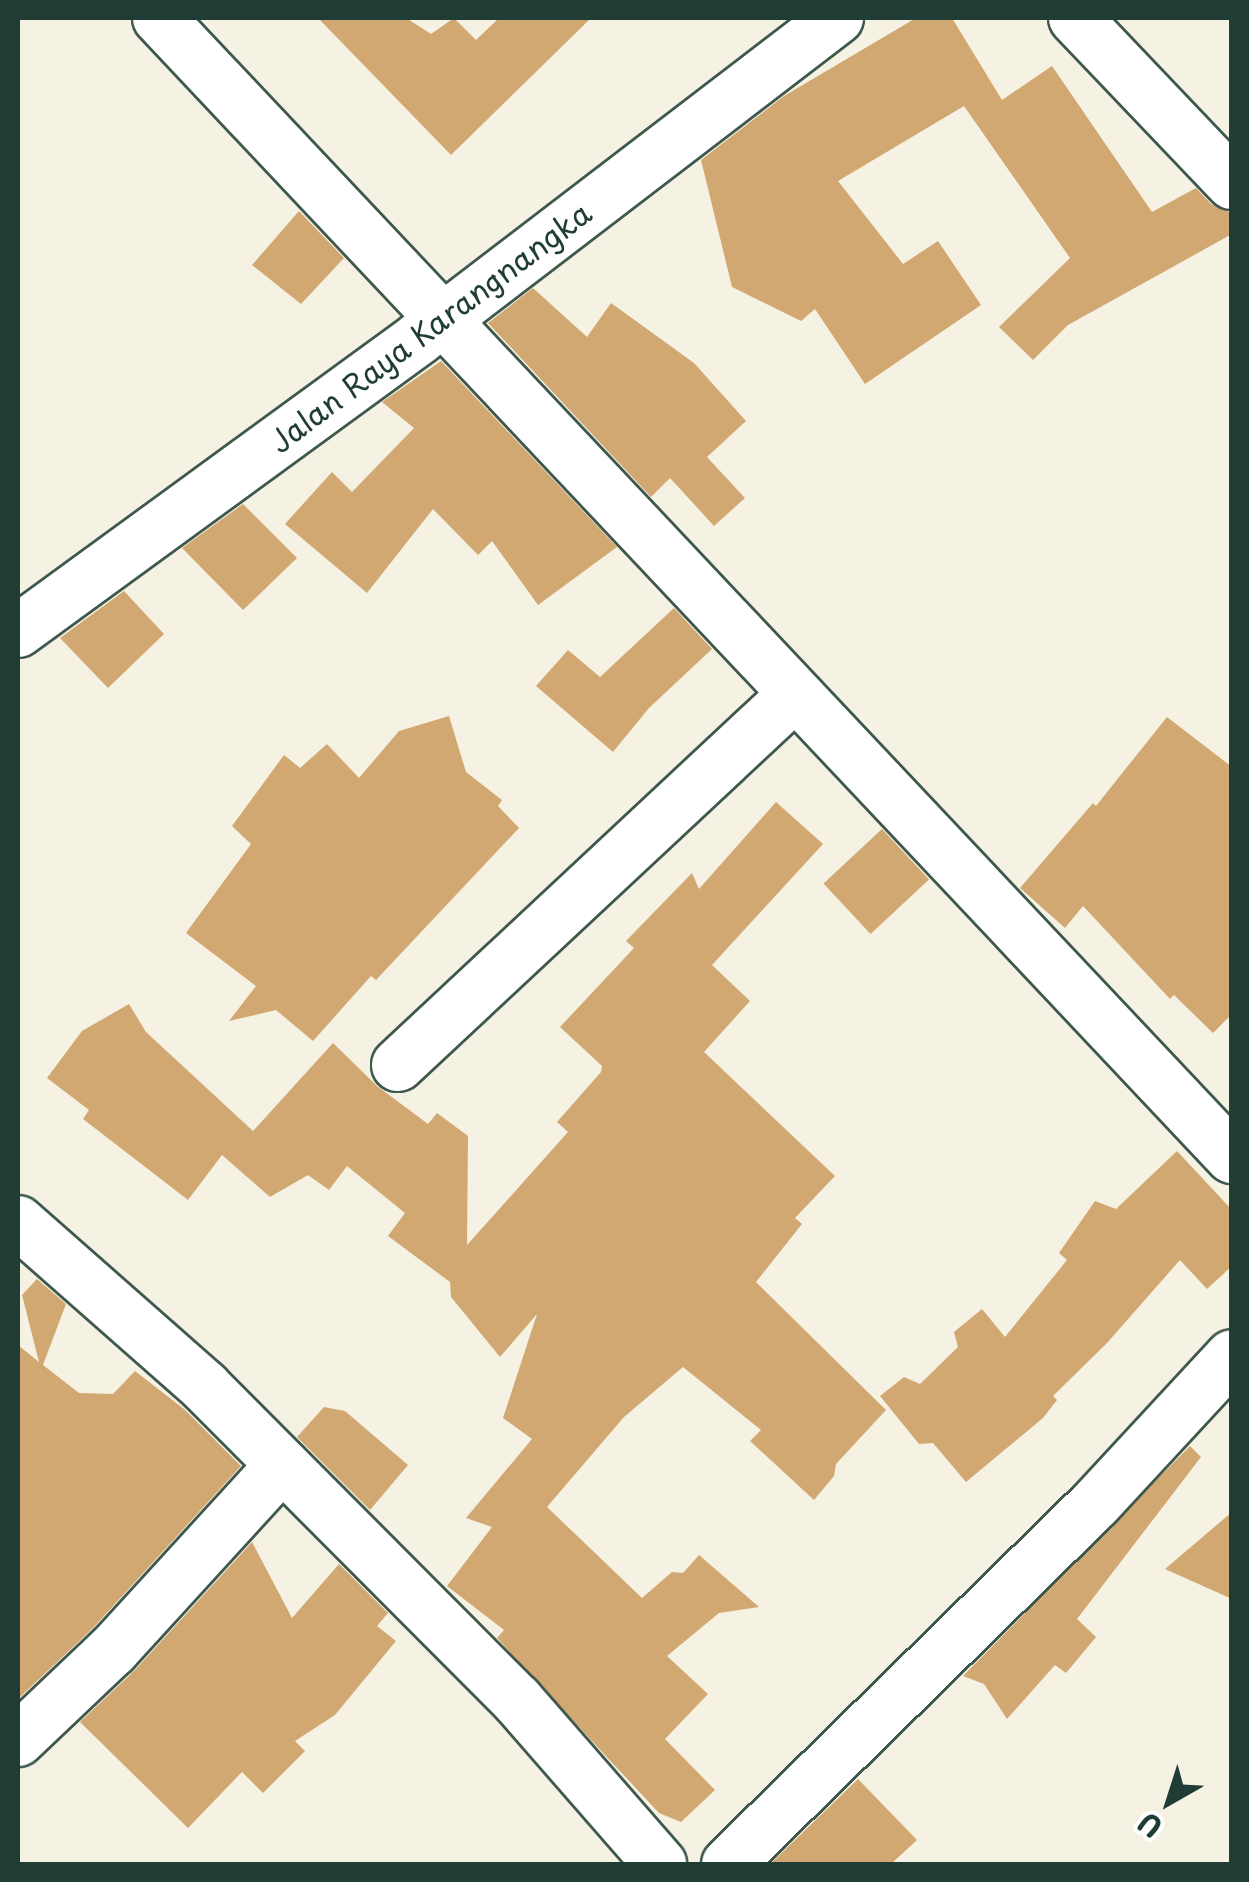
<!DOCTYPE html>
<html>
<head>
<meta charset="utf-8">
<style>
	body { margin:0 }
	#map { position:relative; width:1249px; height:1882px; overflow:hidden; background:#f5f2e3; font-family:"Playpen Sans",sans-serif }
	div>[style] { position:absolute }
	.building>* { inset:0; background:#d2a872; transform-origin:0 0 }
	.roads { filter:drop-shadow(2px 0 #3f584e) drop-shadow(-2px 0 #3f584e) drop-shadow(0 2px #3f584e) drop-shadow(0 -2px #3f584e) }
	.minor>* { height:52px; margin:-26px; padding:0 26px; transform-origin:26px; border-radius:26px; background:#fff }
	span { translate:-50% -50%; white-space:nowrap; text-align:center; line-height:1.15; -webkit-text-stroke:10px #fff; paint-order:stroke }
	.street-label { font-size:30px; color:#1f3d34 }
	.frame { position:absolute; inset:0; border:20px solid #1f3d34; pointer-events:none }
	.north { position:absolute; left:1119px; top:1752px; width:100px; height:100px; -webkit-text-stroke:8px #fff; paint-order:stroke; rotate:219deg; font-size:28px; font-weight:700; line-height:40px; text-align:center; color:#1f3d34 }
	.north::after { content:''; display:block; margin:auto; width:35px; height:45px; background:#1f3d34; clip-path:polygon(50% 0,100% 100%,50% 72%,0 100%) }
</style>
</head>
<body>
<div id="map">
	<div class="building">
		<i style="clip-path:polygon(318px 18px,406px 18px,431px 34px,454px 18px,476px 40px,499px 18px,591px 18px,451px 155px)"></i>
		<i style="clip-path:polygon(916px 18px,952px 18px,1002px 100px,1052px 66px,1152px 212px,1196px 188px,1211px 204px,1229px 212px,1232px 234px,1068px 325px,1033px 360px,999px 327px,1070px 258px,964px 106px,838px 181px,903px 264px,938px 241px,981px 305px,865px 384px,815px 309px,801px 321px,732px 287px,701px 160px,784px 96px)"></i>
		<i style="clip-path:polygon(299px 211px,344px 258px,301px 304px,252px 265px)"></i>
		<i style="clip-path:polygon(533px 288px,587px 337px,611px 303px,694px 363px,746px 421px,707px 457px,745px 498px,714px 526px,670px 478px,651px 497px,488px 323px)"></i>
		<i style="clip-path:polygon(441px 361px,617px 547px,538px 605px,492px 541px,478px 555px,433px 509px,367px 593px,285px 524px,332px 472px,352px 492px,414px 428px,382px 402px)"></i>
		<i style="clip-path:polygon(243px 504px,297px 558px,243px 610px,182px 548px)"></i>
		<i style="clip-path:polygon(124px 591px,164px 634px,108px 688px,60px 638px)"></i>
		<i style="clip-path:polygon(674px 608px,712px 649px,649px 708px,613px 752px,536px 686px,568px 650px,600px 677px)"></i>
		<i style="clip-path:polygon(449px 716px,466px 772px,502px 800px,498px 806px,519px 828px,376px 980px,371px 976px,313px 1041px,276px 1010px,229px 1021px,256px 986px,186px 933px,251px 844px,232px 826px,284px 755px,300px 768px,327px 744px,359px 778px,399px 731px)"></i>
		<i style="clip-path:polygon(1167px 717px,1232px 767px,1232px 1014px,1213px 1033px,1174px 995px,1170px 999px,1083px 906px,1065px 928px,1020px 888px,1093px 803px,1096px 806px)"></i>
		<i style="clip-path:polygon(776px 802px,823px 844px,712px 965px,750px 1001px,704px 1052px,835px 1176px,795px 1218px,802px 1224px,756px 1282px,886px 1410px,836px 1464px,834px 1476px,814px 1500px,750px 1441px,761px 1430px,683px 1367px,624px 1417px,547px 1507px,642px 1598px,672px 1572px,683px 1573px,699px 1555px,759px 1607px,719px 1613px,667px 1656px,708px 1694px,665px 1739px,715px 1790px,681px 1822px,659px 1813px,603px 1753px,497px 1638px,504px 1630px,447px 1586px,492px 1527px,466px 1518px,532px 1439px,503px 1418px,537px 1314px,500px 1357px,451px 1297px,450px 1282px,388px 1236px,405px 1213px,347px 1166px,329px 1190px,308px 1175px,270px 1197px,222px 1155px,188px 1200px,83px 1119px,89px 1110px,47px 1078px,82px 1031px,129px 1004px,146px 1032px,253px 1131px,333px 1043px,377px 1086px,428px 1124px,437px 1113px,468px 1136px,467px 1245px,568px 1132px,557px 1122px,601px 1072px,602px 1066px,560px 1027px,634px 948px,626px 941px,692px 873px,699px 889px)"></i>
		<i style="left:882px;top:829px;width:69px;height:80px;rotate:47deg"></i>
		<i style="clip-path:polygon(1177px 1151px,1232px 1210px,1232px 1266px,1207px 1289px,1180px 1260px,1107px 1343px,1053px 1396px,1057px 1400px,1043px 1418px,966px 1482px,933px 1443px,919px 1444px,880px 1396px,904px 1377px,920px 1384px,958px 1347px,954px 1332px,982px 1309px,1005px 1337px,1067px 1260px,1059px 1253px,1095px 1201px,1116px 1209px)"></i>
		<i style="clip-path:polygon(37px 1279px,66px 1304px,43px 1365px,79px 1393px,113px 1394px,135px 1371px,184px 1409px,241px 1466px,92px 1629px,18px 1699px,18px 1345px,39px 1362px,22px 1295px)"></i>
		<i style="clip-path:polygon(324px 1407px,345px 1411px,408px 1465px,370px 1510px,297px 1437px)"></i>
		<i style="clip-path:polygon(1190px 1446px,1201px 1457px,1077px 1619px,1096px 1637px,1066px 1673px,1055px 1665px,1007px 1719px,984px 1684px,963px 1676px)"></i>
		<i style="clip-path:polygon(1232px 1512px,1232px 1599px,1165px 1569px)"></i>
		<i style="clip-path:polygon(252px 1542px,292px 1618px,339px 1564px,388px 1613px,377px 1626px,396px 1641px,335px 1715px,295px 1741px,305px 1751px,263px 1793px,242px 1772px,188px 1828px,80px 1722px,135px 1670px)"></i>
		<i style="clip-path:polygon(858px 1779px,917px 1840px,891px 1864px,770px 1864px)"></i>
	</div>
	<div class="roads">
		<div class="minor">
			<i style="left:159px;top:18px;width:1565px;rotate:46.71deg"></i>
			<i style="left:1075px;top:18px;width:228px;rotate:46.4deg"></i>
			<i style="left:18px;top:631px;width:495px;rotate:-36.1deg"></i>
			<i style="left:418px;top:339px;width:528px;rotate:-37.46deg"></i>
			<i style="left:398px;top:1065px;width:541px;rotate:-43.05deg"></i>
			<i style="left:18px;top:1222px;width:249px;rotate:41.4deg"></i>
			<i style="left:205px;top:1387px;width:442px;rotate:45.1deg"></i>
			<i style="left:517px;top:1700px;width:218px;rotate:48.9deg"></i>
			<i style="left:18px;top:1740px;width:131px;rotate:-43.5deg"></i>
			<i style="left:113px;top:1650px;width:251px;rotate:-47.6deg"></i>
			<i style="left:728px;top:1864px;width:516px;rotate:-44.45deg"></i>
			<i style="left:1096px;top:1503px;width:200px;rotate:-47.2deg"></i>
		</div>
	</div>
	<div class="street-label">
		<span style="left:430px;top:327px;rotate:-37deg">Jalan Raya Karangnangka</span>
	</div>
	<div class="frame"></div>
	<div class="north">U</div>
</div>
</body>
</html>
